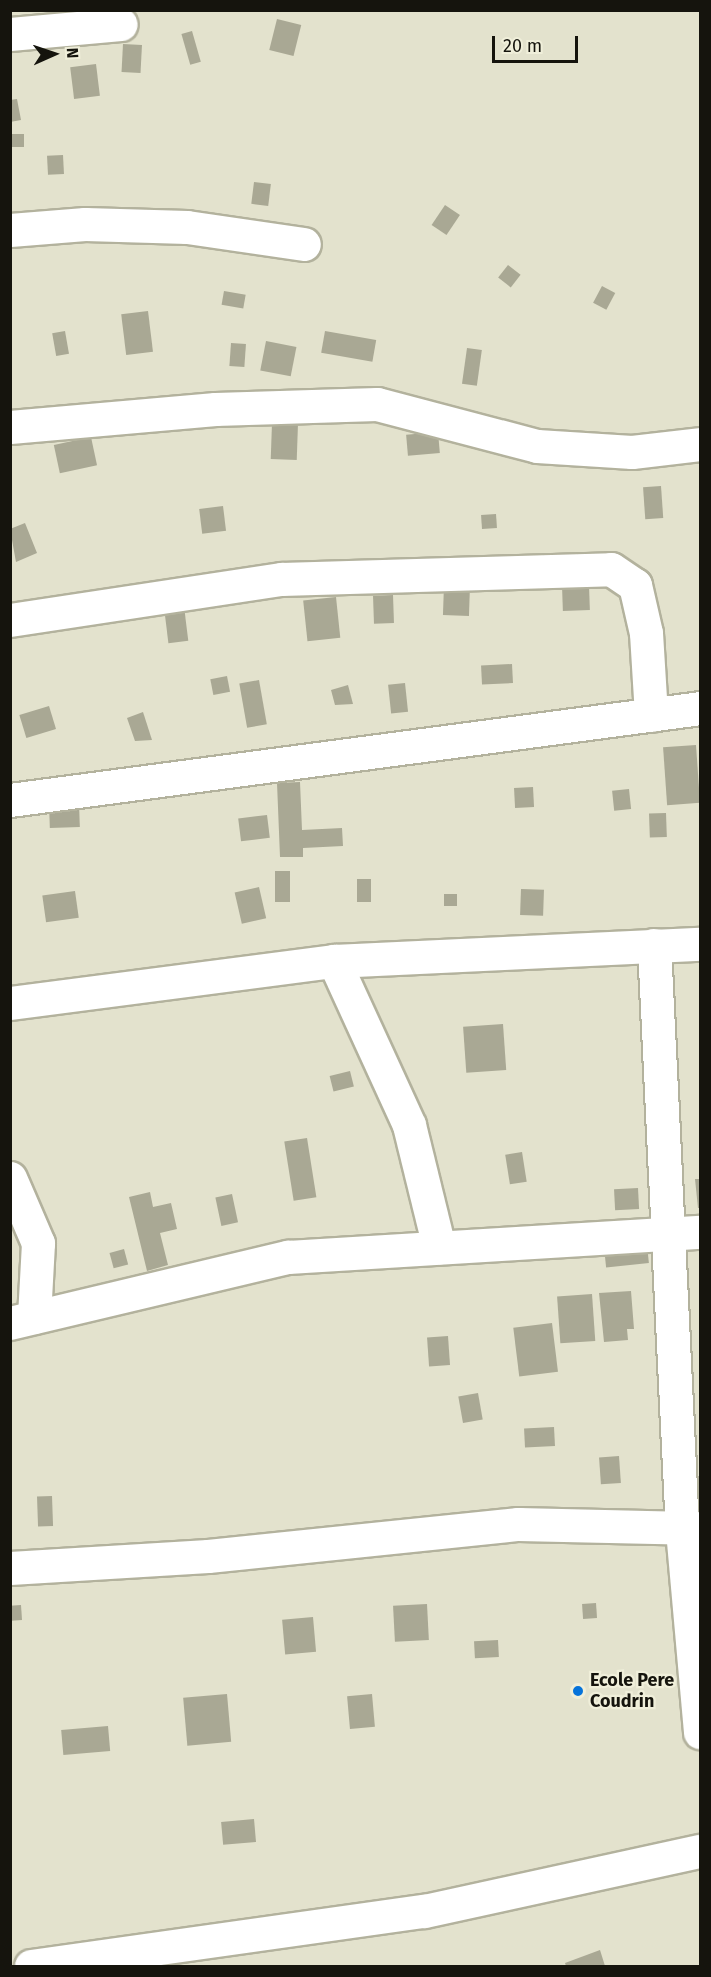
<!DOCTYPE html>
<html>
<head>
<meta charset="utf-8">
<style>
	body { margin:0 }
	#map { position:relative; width:711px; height:1977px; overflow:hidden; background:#e3e2cd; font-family:"Fira Sans",sans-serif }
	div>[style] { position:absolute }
	.building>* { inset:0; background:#a9a894; transform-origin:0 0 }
	.roads { filter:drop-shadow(2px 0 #b3b29d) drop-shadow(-2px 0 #b3b29d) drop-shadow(0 2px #b3b29d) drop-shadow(0 -2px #b3b29d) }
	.minor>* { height:33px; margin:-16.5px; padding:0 16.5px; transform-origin:16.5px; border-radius:16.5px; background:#fff }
	.dots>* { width:16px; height:16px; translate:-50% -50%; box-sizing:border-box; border:3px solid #f0efda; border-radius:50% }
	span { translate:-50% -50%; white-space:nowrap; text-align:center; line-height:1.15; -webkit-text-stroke:4.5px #f0efda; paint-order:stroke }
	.poi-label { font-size:18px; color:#15140d; font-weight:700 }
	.left { translate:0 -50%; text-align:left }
	.frame { position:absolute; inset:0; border:12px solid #15140d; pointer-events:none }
	.north { position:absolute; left:24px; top:24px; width:60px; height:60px; -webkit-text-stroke:4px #f0efda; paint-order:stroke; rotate:87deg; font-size:16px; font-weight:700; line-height:24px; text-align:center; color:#15140d }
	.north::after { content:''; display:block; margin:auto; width:21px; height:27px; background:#15140d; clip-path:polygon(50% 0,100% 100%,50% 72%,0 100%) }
	.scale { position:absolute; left:492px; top:36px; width:86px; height:27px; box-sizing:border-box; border:3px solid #15140d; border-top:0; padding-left:8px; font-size:18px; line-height:21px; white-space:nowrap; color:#15140d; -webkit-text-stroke:4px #f0efda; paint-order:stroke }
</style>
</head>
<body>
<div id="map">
	<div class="building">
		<i style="left:277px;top:19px;width:25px;height:32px;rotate:14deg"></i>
		<i style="left:192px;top:31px;width:32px;height:11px;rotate:74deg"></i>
		<i style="left:123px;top:44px;width:19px;height:28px;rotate:3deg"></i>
		<i style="left:96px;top:64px;width:32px;height:26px;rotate:83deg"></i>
		<i style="clip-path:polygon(17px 99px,21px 120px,10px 122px,10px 100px)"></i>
		<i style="left:24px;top:134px;width:13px;height:14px;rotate:90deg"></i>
		<i style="left:63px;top:155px;width:19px;height:16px;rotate:87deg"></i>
		<i style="left:254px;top:182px;width:17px;height:22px;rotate:7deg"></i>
		<i style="left:445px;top:205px;width:18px;height:24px;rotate:34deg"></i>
		<i style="left:508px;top:265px;width:16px;height:16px;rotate:38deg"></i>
		<i style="left:602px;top:286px;width:15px;height:19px;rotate:28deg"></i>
		<i style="left:224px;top:291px;width:22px;height:14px;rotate:10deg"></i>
		<i style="left:148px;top:311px;width:41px;height:27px;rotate:83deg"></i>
		<i style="left:65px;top:331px;width:23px;height:13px;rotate:80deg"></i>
		<i style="left:325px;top:331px;width:52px;height:22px;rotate:10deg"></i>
		<i style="left:266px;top:341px;width:31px;height:30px;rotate:11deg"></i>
		<i style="left:231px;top:343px;width:15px;height:23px;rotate:4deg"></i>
		<i style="left:467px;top:348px;width:15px;height:36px;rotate:8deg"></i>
		<i style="left:272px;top:423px;width:26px;height:36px;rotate:2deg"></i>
		<i style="left:438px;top:432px;width:21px;height:32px;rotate:85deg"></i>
		<i style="left:91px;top:437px;width:29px;height:38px;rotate:78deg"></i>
		<i style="left:661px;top:486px;width:32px;height:18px;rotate:86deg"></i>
		<i style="left:223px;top:506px;width:25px;height:24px;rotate:83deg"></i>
		<i style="left:496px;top:514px;width:14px;height:15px;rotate:86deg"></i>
		<i style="clip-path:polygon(25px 523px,37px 553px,16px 562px,10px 529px)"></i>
		<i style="left:444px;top:585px;width:26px;height:30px;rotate:2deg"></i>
		<i style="left:589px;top:585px;width:25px;height:27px;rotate:88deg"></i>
		<i style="left:393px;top:595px;width:28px;height:20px;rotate:88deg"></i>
		<i style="left:336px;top:597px;width:41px;height:33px;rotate:84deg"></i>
		<i style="left:184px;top:606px;width:35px;height:20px;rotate:83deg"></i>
		<i style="left:512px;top:664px;width:19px;height:31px;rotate:87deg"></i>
		<i style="left:227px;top:676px;width:16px;height:17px;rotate:79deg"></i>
		<i style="left:259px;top:680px;width:45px;height:20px;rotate:80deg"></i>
		<i style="left:405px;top:683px;width:29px;height:17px;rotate:84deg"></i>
		<i style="clip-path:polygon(348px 685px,353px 704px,335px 705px,331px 690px)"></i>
		<i style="left:49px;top:706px;width:24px;height:31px;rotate:73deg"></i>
		<i style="clip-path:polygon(143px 712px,152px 740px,135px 741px,127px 718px)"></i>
		<i style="left:696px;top:745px;width:58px;height:33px;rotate:86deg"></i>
		<i style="clip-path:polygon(300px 782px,302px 830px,342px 828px,343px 846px,303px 848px,303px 857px,280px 857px,277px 783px)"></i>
		<i style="left:533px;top:787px;width:20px;height:19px;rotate:87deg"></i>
		<i style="left:629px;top:789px;width:20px;height:17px;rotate:84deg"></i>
		<i style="left:79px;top:803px;width:24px;height:30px;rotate:88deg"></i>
		<i style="left:666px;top:813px;width:24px;height:17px;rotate:88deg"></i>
		<i style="left:267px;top:815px;width:23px;height:29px;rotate:83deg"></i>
		<i style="left:275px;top:871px;width:15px;height:31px"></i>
		<i style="left:357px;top:879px;width:14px;height:23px"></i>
		<i style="left:259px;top:887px;width:32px;height:25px;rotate:77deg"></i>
		<i style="left:521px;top:889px;width:23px;height:26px;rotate:2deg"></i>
		<i style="left:75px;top:891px;width:27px;height:33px;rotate:82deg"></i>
		<i style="left:444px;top:894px;width:13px;height:12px"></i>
		<i style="left:503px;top:1024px;width:46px;height:40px;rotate:86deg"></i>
		<i style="left:350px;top:1071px;width:16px;height:21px;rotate:76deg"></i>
		<i style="left:307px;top:1138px;width:60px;height:23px;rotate:81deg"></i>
		<i style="left:522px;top:1152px;width:30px;height:17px;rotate:81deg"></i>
		<i style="clip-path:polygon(695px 1179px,700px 1179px,700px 1208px,698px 1208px)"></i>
		<i style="left:638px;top:1188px;width:21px;height:24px;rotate:87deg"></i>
		<i style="clip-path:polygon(150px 1192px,153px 1207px,171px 1203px,177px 1229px,160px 1233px,168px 1265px,147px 1271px,129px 1197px)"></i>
		<i style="left:232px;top:1194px;width:29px;height:17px;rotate:78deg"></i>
		<i style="left:647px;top:1245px;width:18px;height:43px;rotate:84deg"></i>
		<i style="left:124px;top:1249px;width:16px;height:15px;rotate:75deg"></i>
		<i style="clip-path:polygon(631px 1291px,634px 1329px,627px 1329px,628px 1340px,604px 1342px,599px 1293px)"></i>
		<i style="left:592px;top:1294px;width:47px;height:35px;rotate:86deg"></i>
		<i style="left:552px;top:1323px;width:49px;height:39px;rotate:83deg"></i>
		<i style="left:448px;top:1336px;width:29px;height:21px;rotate:86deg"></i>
		<i style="left:478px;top:1393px;width:27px;height:20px;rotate:80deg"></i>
		<i style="left:554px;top:1427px;width:19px;height:30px;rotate:87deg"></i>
		<i style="left:619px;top:1456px;width:27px;height:20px;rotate:86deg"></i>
		<i style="left:52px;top:1496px;width:30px;height:15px;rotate:88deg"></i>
		<i style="left:596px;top:1603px;width:15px;height:14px;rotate:86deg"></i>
		<i style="left:427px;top:1604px;width:36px;height:34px;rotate:87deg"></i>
		<i style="left:21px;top:1605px;width:15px;height:11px;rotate:86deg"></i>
		<i style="left:313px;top:1617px;width:35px;height:31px;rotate:85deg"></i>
		<i style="left:498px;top:1640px;width:17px;height:24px;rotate:87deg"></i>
		<i style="left:227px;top:1694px;width:48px;height:44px;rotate:85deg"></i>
		<i style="left:372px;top:1694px;width:33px;height:25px;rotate:85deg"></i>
		<i style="left:108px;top:1726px;width:25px;height:47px;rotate:85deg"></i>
		<i style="left:254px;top:1819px;width:23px;height:33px;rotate:85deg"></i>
		<i style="clip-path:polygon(600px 1950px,605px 1966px,566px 1966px,565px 1963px)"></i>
	</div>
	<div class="roads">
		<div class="minor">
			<i style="left:10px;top:34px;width:111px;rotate:-5.1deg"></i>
			<i style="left:10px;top:230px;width:75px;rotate:-4.6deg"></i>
			<i style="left:85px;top:224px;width:102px;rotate:1.7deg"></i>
			<i style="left:187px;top:227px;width:118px;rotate:8.3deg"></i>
			<i style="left:10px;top:427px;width:206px;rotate:-5deg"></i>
			<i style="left:215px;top:409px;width:162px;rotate:-1.8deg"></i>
			<i style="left:377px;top:404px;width:165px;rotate:14.7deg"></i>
			<i style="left:537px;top:446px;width:95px;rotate:3.6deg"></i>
			<i style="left:632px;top:452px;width:68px;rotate:-6.7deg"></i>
			<i style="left:10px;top:620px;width:274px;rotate:-8.6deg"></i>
			<i style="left:281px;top:579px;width:330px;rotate:-1.7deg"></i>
			<i style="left:611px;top:569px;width:29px;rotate:34deg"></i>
			<i style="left:635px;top:585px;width:49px;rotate:77.1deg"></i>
			<i style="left:646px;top:633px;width:82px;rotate:86.5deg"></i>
			<i style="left:10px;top:800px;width:696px;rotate:-7.59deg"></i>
			<i style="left:654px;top:945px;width:586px;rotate:87.26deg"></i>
			<i style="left:682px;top:1530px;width:203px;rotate:84.9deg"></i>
			<i style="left:334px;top:961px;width:180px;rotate:65.4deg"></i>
			<i style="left:409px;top:1125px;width:126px;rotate:76.2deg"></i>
			<i style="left:10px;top:1003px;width:327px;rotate:-7.4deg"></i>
			<i style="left:334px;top:961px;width:366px;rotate:-2.7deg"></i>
			<i style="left:10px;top:1178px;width:71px;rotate:66.7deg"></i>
			<i style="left:38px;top:1243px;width:74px;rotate:93.1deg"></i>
			<i style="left:10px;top:1323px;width:286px;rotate:-13.4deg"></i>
			<i style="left:288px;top:1257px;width:413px;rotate:-3.5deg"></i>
			<i style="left:10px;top:1568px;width:198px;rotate:-3.5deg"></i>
			<i style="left:208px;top:1556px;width:312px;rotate:-5.9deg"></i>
			<i style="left:518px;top:1524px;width:182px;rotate:1.3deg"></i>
			<i style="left:31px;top:1966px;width:397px;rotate:-8deg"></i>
			<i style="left:424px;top:1911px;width:282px;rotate:-12.3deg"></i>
		</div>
	</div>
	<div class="dots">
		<i style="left:578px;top:1691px;background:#0673da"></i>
	</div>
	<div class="poi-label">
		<span class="left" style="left:590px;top:1691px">Ecole Pere<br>Coudrin</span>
	</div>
	<div class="frame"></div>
	<div class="north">N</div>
	<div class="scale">20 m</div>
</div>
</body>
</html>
